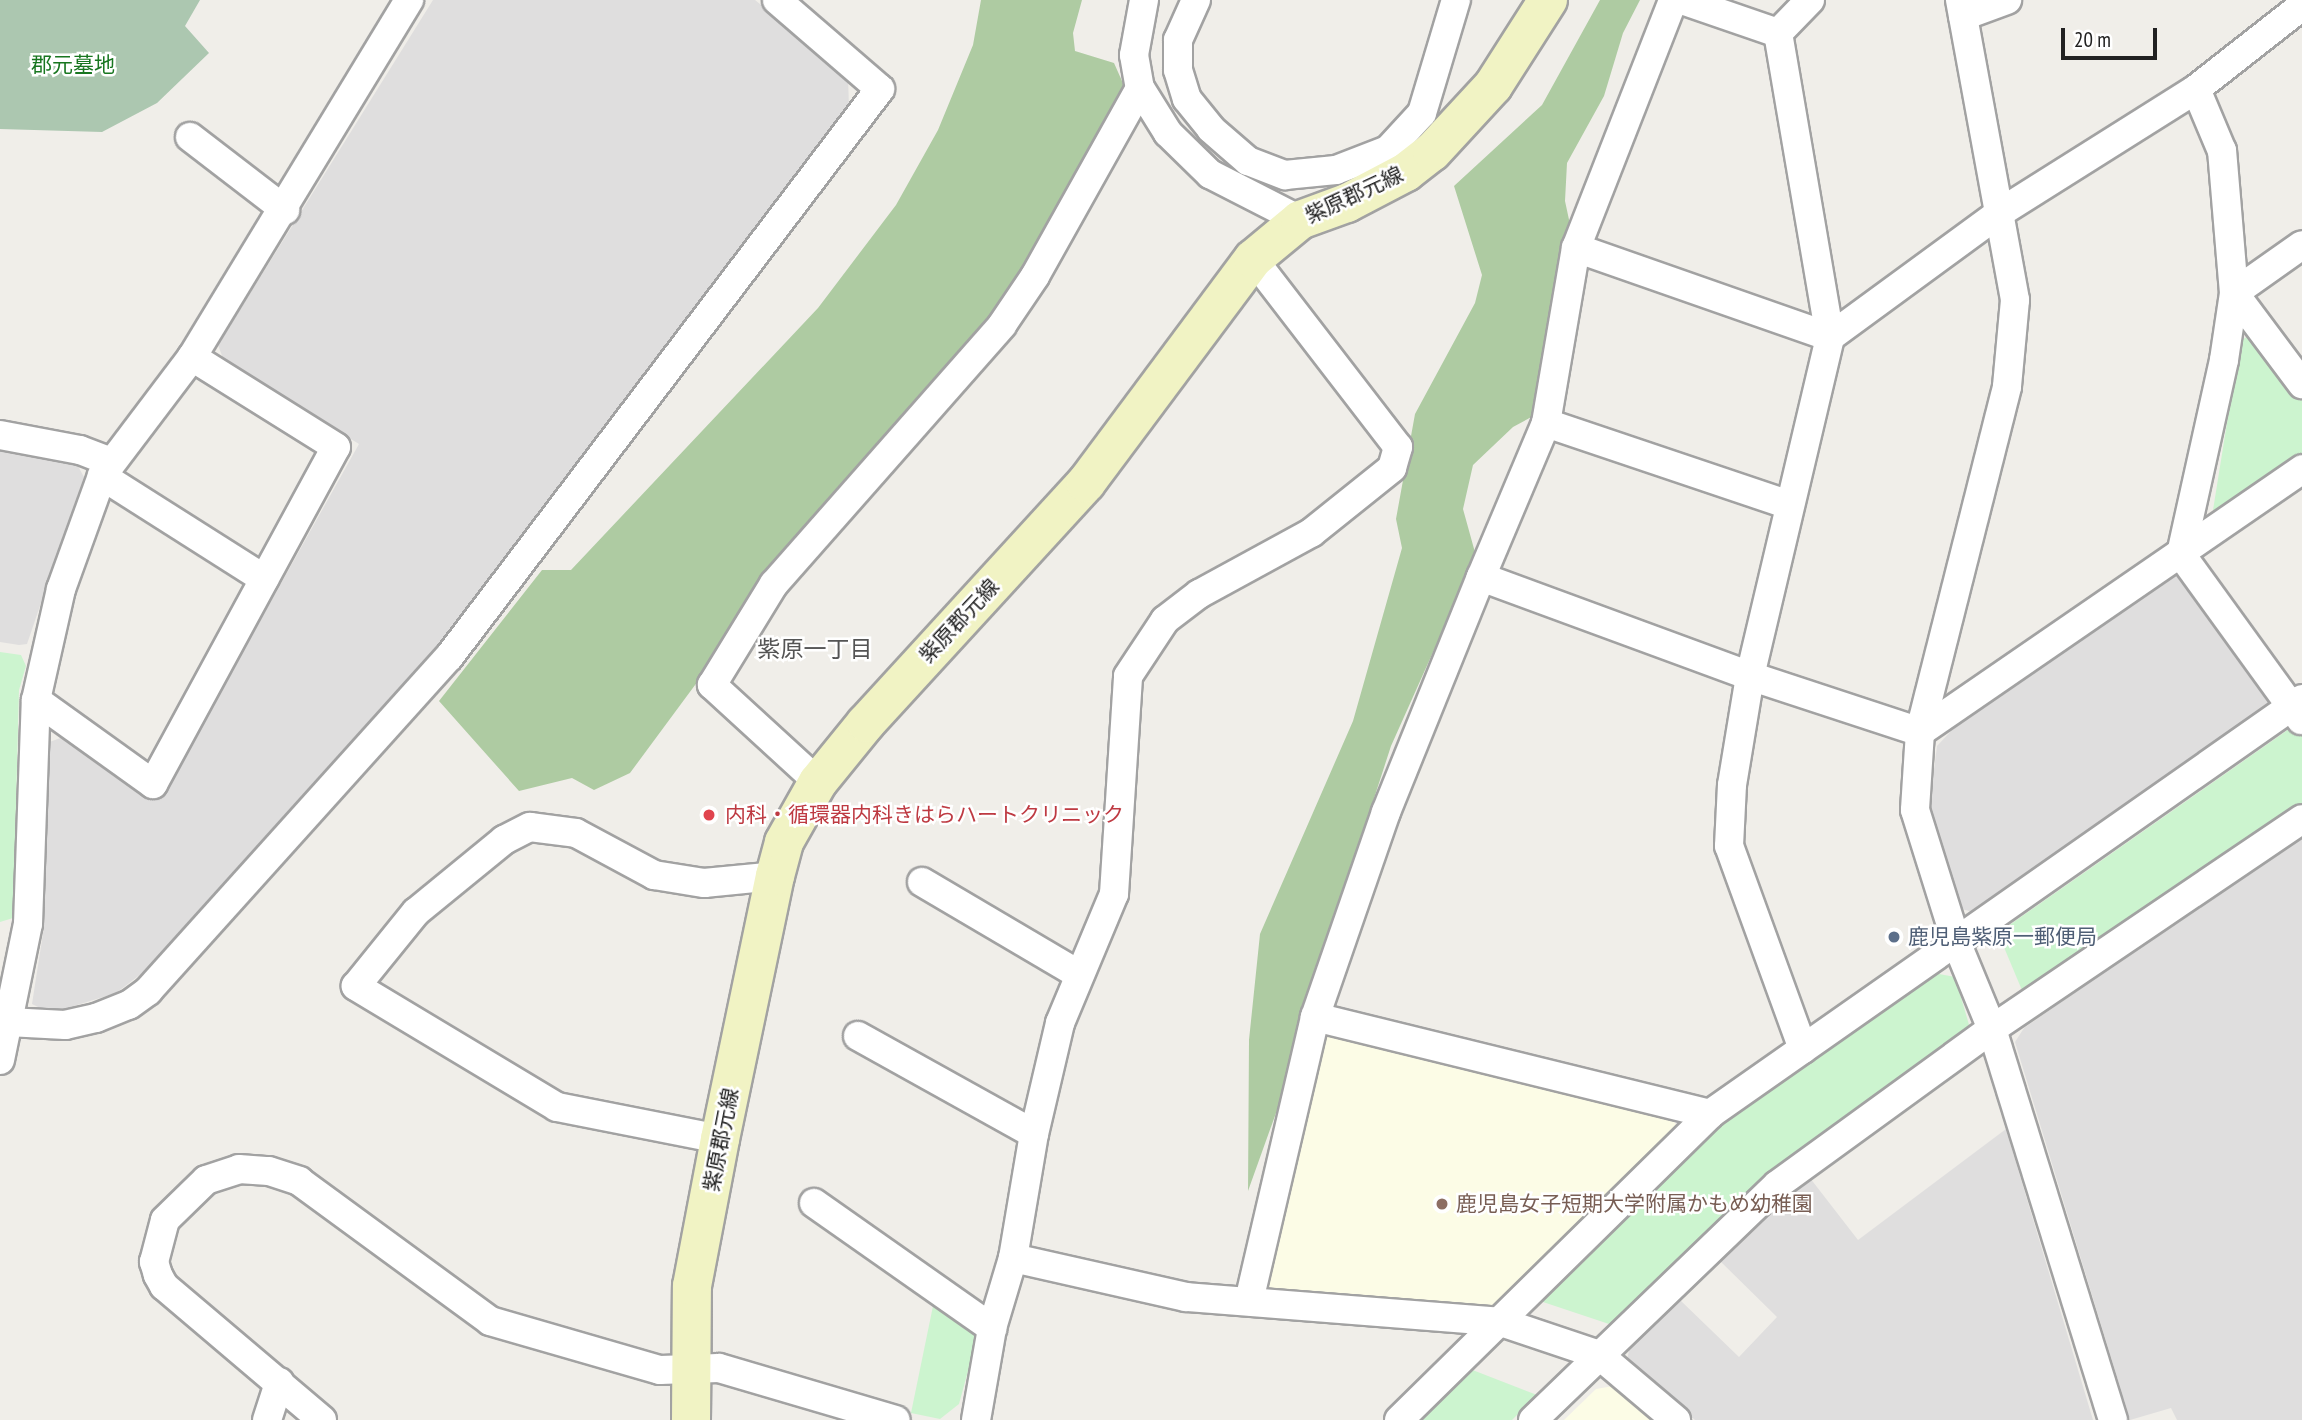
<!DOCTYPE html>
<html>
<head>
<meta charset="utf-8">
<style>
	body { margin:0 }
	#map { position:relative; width:2302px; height:1420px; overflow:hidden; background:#f0eee9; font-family:"PT Sans Narrow","Noto Sans JP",sans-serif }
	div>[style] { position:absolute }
	.residential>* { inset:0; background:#dfdede }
	.education>* { inset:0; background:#fcfce6 }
	.forest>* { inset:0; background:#aecba2 }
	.cemetery>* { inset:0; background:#acc7b0 }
	.park>* { inset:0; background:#ccf4cf }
	.roads { filter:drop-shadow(2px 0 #a2a2a2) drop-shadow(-2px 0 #a2a2a2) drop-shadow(0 2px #a2a2a2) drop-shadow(0 -2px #a2a2a2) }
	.street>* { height:28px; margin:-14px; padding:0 14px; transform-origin:14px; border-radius:14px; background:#fff }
	.secondary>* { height:38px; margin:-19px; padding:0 19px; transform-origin:19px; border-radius:19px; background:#f1f3c4 }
	.dots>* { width:19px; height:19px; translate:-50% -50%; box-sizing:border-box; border:4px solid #fff; border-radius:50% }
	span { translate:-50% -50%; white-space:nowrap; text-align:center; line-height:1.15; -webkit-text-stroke:5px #fff; paint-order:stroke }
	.park-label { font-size:21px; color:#187620 }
	.street-label { font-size:21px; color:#212121 }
	.health-label { font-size:21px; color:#be3a42 }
	.left { translate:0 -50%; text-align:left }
	.service-label { font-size:21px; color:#4e5e75 }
	.education-label { font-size:21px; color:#785e54 }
	.neighbourhood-label { font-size:23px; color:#545454 }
	.scale { position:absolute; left:2061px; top:28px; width:96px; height:32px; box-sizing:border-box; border:4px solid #212121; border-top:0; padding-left:9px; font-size:21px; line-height:24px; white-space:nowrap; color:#212121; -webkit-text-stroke:5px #fff; paint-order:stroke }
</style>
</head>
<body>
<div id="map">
	<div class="residential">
		<i style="clip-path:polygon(433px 0,755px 0,848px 76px,849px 108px,405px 688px,145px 971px,116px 993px,61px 1010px,42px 1009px,32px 1004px,44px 927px,44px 744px,66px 736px,152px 800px,161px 798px,359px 444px,224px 361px,218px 345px)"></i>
		<i style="clip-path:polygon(0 451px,74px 459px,84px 477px,27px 644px,19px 645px,0 642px)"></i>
		<i style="clip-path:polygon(2174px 570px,2185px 575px,2270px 697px,2267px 709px,1979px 914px,1962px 909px,1929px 808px,1937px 746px,1967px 714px)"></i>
		<i style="clip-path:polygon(2302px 834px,2302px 1420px,2177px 1420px,2171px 1408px,2130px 1420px,2015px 1042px,2024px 1028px)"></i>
		<i style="clip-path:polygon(2006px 1129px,2093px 1420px,1695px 1420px,1627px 1361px,1630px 1345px,1680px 1300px,1739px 1357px,1777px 1317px,1719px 1260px,1775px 1202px,1810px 1178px,1858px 1240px)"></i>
	</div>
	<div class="education">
		<i style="clip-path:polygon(1336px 1032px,1671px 1115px,1677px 1127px,1507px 1300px,1479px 1312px,1272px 1292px,1265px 1281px,1320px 1040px)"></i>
		<i style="clip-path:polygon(1619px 1385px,1660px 1420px,1564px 1420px,1596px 1389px)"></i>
	</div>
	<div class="forest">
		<i style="clip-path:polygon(981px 0,1082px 0,1073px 33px,1075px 51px,1114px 63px,1126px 90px,1031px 267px,974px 341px,778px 558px,698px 681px,630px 773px,594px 790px,572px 778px,519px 791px,439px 701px,542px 570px,571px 570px,818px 308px,896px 205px,938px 130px,973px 45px)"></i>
		<i style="clip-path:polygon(1600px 0,1640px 0,1623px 33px,1604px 96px,1567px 163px,1565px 201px,1574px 243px,1546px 409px,1513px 427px,1473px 465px,1463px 509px,1476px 556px,1391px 746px,1316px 977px,1295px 1060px,1248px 1191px,1249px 1040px,1260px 934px,1353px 721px,1402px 548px,1396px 519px,1415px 414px,1475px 303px,1482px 275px,1454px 186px,1542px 105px)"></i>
	</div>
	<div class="cemetery">
		<i style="clip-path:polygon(0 0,200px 0,185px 26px,209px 53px,157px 103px,102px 132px,0 129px)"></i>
	</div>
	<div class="park">
		<i style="clip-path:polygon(2251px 333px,2302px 399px,2302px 455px,2217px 518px,2213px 510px,2240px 342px)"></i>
		<i style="clip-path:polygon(0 652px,21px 655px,26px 666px,19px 690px,13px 918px,0 922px)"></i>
		<i style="clip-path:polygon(2302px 720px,2302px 813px,2024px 995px,1998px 933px)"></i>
		<i style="clip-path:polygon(1934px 973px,1955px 977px,1970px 1028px,1612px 1325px,1537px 1300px,1703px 1137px)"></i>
		<i style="clip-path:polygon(933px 1306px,965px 1324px,977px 1338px,959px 1404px,940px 1419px,911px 1413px)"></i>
		<i style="clip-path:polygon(1470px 1369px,1537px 1395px,1512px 1420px,1418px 1420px)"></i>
	</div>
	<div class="roads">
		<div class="street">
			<i style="left:1144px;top:0;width:56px;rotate:100.3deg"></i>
			<i style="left:1134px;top:55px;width:34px;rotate:80deg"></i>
			<i style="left:1140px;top:88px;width:53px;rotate:58.1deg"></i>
			<i style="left:1168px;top:133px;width:59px;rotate:44.3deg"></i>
			<i style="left:1210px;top:174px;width:101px;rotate:27.1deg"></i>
			<i style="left:1196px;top:0;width:44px;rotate:114.2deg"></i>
			<i style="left:1178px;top:40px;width:30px;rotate:90deg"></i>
			<i style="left:1178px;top:70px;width:30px;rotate:73deg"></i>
			<i style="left:1187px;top:99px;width:38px;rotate:51deg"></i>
			<i style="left:1211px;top:129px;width:49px;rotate:40.9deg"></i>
			<i style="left:1248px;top:161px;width:40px;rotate:21deg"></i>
			<i style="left:1285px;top:175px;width:51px;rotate:-5.6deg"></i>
			<i style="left:1336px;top:170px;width:56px;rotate:-21deg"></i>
			<i style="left:1388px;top:150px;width:50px;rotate:-47.4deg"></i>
			<i style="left:1422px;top:113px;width:118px;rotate:-73.3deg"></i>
			<i style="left:1682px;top:0;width:102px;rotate:19deg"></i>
			<i style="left:1960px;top:0;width:305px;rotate:79.6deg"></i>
			<i style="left:2015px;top:300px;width:87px;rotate:95.3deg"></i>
			<i style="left:2007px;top:387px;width:356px;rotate:104.2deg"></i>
			<i style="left:1920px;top:732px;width:78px;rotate:93.7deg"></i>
			<i style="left:1915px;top:810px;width:140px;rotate:72.6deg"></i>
			<i style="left:1957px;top:944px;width:92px;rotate:67.6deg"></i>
			<i style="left:1992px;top:1029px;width:409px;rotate:72.8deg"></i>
			<i style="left:1963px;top:16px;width:47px;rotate:-20deg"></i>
			<i style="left:190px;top:137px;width:120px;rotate:37.5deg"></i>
			<i style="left:1576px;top:248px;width:269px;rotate:19.3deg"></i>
			<i style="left:1830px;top:337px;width:212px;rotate:-36.2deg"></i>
			<i style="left:2001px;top:212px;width:231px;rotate:-32.2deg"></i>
			<i style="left:2234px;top:293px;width:114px;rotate:53.2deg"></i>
			<i style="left:2234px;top:293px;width:83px;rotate:-35.2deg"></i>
			<i style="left:1546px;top:423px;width:257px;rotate:18.6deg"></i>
			<i style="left:0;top:435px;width:81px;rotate:10.6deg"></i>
			<i style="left:80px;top:450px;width:33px;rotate:21deg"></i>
			<i style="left:102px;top:476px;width:192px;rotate:32.4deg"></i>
			<i style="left:1481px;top:577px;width:167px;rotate:-67.1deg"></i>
			<i style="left:1546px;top:423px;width:178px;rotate:-80.3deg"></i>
			<i style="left:1576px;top:248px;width:266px;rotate:-68.6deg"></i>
			<i style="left:36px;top:700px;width:144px;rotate:35.7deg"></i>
			<i style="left:153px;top:784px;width:383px;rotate:-61.5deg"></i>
			<i style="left:336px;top:447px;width:170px;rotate:-148deg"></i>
			<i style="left:2301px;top:720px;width:205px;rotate:-125.9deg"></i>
			<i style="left:2181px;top:554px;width:199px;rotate:-77.5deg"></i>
			<i style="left:2224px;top:360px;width:68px;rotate:-81.5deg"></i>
			<i style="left:2234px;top:293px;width:143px;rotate:-94.8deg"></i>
			<i style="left:2222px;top:151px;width:67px;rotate:-112.8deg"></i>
			<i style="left:2196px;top:89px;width:135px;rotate:-38.1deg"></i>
			<i style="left:818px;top:782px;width:144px;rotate:-137.5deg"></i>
			<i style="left:712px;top:685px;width:119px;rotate:-58.5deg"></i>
			<i style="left:774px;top:584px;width:345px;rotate:-48.6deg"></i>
			<i style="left:1002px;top:325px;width:59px;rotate:-56deg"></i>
			<i style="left:1035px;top:276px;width:215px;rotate:-60.8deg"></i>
			<i style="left:922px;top:882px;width:181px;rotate:30.5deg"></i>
			<i style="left:1315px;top:1017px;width:407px;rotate:13.8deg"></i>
			<i style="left:8px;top:1022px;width:57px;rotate:3deg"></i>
			<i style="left:65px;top:1025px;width:32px;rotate:-13deg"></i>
			<i style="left:96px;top:1018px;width:35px;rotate:-22deg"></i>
			<i style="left:129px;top:1005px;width:24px;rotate:-36deg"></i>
			<i style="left:148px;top:991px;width:450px;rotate:-48deg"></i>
			<i style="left:449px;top:657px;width:713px;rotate:-52.81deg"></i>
			<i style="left:880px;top:89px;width:136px;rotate:-139.2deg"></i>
			<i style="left:858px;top:1036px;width:201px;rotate:29.1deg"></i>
			<i style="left:1803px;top:1049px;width:216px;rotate:-110deg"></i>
			<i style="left:1729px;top:846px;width:61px;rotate:-87.2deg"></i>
			<i style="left:1732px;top:785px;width:110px;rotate:-80.6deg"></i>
			<i style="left:1750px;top:676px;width:348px;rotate:-76.7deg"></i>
			<i style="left:1830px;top:337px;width:308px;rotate:-99.7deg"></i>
			<i style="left:1778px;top:33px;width:46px;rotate:-45.9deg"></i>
			<i style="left:0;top:1060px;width:139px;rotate:-78.4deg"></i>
			<i style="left:28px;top:924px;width:224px;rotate:-88deg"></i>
			<i style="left:36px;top:700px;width:114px;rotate:-77.3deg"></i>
			<i style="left:61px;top:589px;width:120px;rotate:-70.1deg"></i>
			<i style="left:102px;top:476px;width:149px;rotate:-52.9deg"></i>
			<i style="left:192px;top:357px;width:418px;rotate:-58.7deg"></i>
			<i style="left:720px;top:1139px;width:166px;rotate:-168.9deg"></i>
			<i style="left:557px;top:1107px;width:235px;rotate:-149deg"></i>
			<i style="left:356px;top:986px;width:95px;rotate:-51deg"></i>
			<i style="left:416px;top:912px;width:114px;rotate:-39.3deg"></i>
			<i style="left:504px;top:840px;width:29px;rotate:-27deg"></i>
			<i style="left:530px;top:827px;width:46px;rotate:7.4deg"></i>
			<i style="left:576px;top:833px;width:89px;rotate:28.3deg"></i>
			<i style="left:654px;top:875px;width:51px;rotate:9.1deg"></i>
			<i style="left:704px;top:883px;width:71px;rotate:-5.6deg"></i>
			<i style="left:814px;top:1203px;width:218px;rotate:35.1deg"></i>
			<i style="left:1013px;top:1258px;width:177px;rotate:12.7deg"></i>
			<i style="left:1186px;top:1297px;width:316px;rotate:4.5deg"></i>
			<i style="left:1501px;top:1322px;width:103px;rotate:18.6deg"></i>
			<i style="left:1599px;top:1355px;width:101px;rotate:40.2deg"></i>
			<i style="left:1249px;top:1301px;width:292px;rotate:-76.9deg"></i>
			<i style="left:1315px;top:1017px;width:217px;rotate:-70.9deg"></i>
			<i style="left:1386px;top:812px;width:253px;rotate:-68deg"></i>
			<i style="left:1481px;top:577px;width:287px;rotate:20.2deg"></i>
			<i style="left:1750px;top:676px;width:179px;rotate:18.2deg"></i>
			<i style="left:1920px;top:732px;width:464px;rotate:-34.5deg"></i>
			<i style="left:267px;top:1420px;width:40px;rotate:-72deg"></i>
			<i style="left:322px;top:1420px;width:207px;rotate:-139.7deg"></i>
			<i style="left:164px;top:1286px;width:13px;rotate:-119deg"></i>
			<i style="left:158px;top:1275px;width:14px;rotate:-107deg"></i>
			<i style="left:154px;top:1262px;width:43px;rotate:-75.3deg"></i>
			<i style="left:165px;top:1220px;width:57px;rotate:-44.3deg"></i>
			<i style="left:206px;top:1180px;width:35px;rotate:-18deg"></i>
			<i style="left:239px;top:1169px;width:30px;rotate:4deg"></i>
			<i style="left:269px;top:1171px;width:32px;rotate:18deg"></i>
			<i style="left:299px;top:1181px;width:237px;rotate:36.2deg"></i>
			<i style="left:490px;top:1321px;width:177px;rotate:16.1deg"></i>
			<i style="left:660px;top:1370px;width:59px;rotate:-1.9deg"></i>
			<i style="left:719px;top:1368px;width:184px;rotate:16.4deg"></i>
			<i style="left:976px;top:1420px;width:93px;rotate:-80.1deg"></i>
			<i style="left:992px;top:1328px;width:73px;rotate:-73.3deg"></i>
			<i style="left:1013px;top:1258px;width:126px;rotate:-80.4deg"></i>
			<i style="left:1034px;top:1134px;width:114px;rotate:-76.8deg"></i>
			<i style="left:1060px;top:1023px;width:140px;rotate:-67.3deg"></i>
			<i style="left:1114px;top:894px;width:218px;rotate:-86.3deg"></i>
			<i style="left:1128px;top:676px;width:67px;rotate:-56.5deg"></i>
			<i style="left:1165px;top:620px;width:43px;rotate:-37.4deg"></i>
			<i style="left:1199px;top:594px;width:128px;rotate:-28.6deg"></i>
			<i style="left:1311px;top:533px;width:104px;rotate:-38.7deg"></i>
			<i style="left:1392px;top:468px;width:22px;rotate:-74deg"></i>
			<i style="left:1398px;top:447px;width:237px;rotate:-127.6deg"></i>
			<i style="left:1399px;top:1420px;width:436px;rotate:-44.5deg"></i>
			<i style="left:1710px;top:1114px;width:723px;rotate:-35.03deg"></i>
			<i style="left:1533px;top:1420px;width:339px;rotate:-43.9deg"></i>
			<i style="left:1777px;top:1185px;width:266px;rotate:-36deg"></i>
			<i style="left:1992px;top:1029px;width:374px;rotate:-34.1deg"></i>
		</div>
		<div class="secondary">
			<i style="left:691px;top:1420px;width:134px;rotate:-89.6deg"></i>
			<i style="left:692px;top:1286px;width:150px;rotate:-79.2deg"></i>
			<i style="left:720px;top:1139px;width:269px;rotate:-78.2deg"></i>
			<i style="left:775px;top:876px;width:35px;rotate:-75deg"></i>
			<i style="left:784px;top:842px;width:69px;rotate:-60.5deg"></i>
			<i style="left:818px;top:782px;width:76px;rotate:-50.9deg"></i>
			<i style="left:866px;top:723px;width:326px;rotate:-47.5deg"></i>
			<i style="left:1086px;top:483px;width:279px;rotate:-53.3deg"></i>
			<i style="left:1253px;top:259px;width:61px;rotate:-39.7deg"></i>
			<i style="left:1300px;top:220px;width:50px;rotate:-19.9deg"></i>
			<i style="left:1347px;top:203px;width:67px;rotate:-27.7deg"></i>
			<i style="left:1406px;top:172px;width:33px;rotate:-38deg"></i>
			<i style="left:1432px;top:152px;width:90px;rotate:-47.3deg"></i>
			<i style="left:1493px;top:86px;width:102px;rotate:-57.4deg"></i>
		</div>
	</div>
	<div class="dots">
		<i style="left:709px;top:815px;background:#e0444e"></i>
		<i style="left:1894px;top:937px;background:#5c6f8a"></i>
		<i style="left:1442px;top:1204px;background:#8d6e63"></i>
	</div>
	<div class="park-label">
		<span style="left:73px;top:65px">郡元墓地</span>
	</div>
	<div class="street-label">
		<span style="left:1354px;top:195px;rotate:-25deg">紫原郡元線</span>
		<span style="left:959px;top:621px;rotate:-47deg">紫原郡元線</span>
		<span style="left:721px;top:1140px;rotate:-79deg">紫原郡元線</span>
	</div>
	<div class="health-label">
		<span class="left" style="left:725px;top:815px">内科・循環器内科きはらハートクリニック</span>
	</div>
	<div class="service-label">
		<span class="left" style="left:1908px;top:937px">鹿児島紫原一郵便局</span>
	</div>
	<div class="education-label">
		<span class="left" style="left:1456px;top:1204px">鹿児島女子短期大学附属かもめ幼稚園</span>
	</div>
	<div class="neighbourhood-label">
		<span style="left:815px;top:649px">紫原一丁目</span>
	</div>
	<div class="scale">20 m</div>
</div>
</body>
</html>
